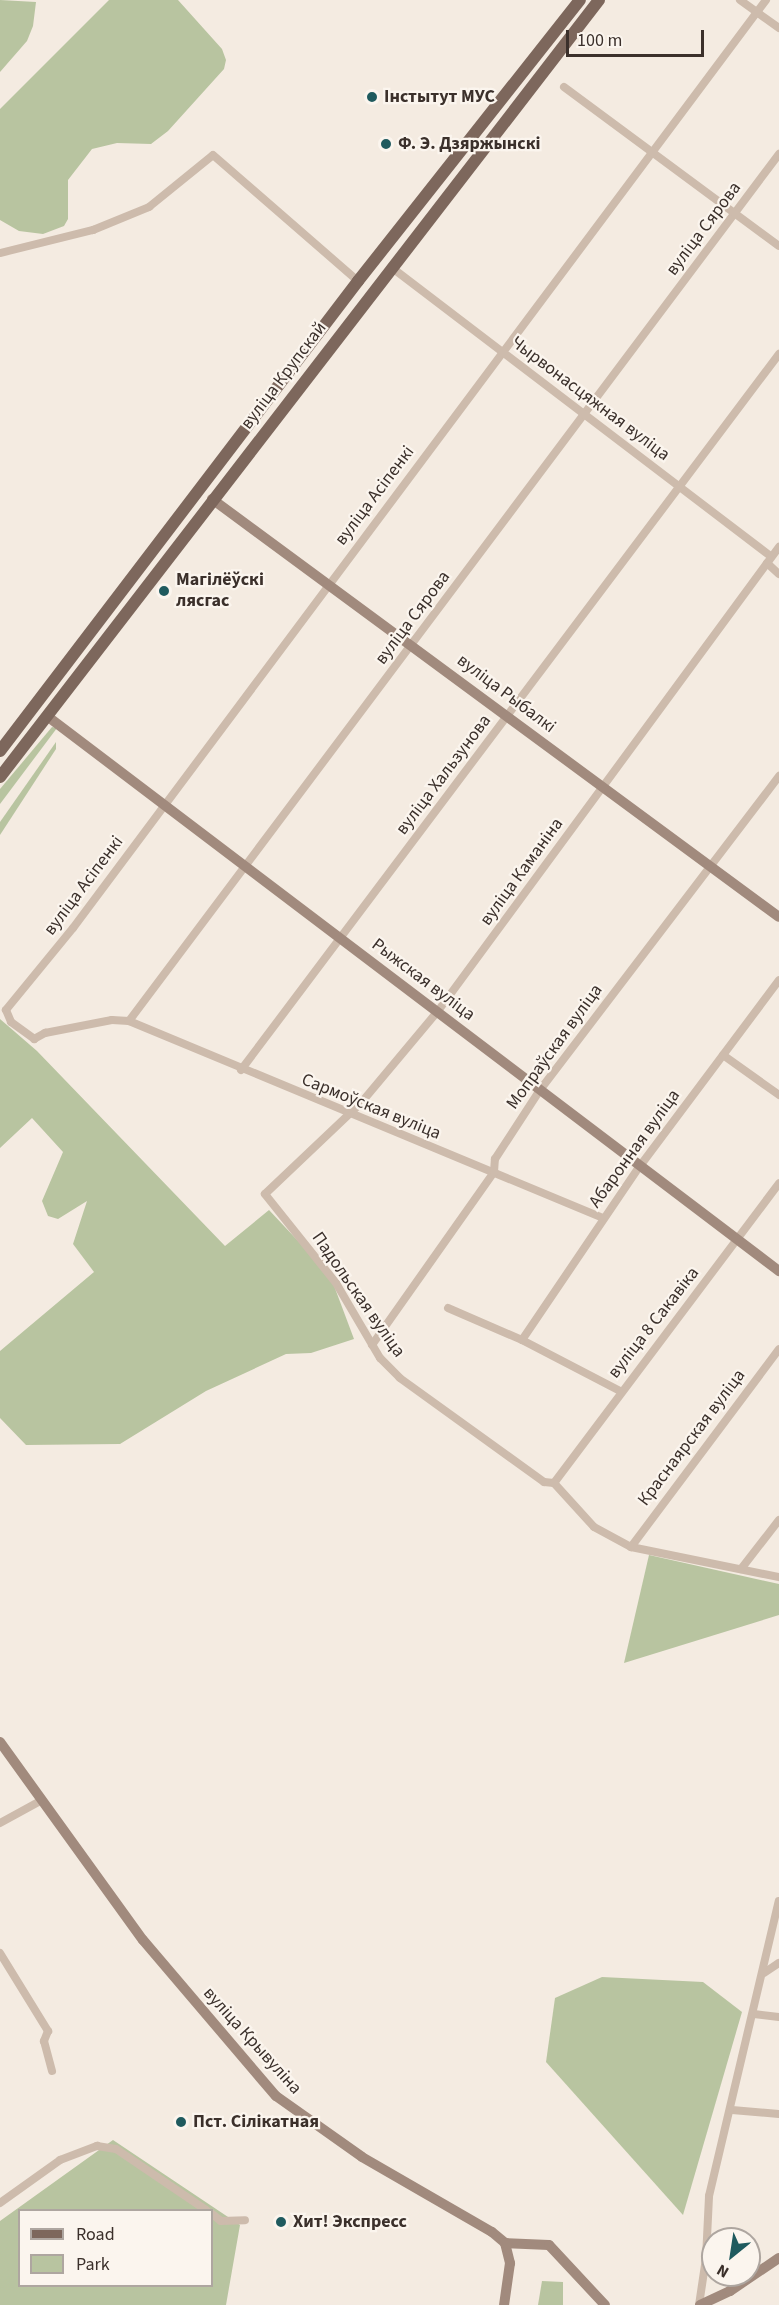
<!DOCTYPE html>
<html>
<head>
<meta charset="utf-8">
<style>
	body { margin:0 }
	#map { position:relative; width:779px; height:2305px; overflow:hidden; background:#f4ebe1; font-family:"Source Sans 3",sans-serif }
	div>[style] { position:absolute }
	.green>* { inset:0; background:#b8c4a0 }
	.street>* { height:8px; margin:-4px; padding:0 4px; transform-origin:4px; border-radius:4px; background:#cdbbac }
	.secondary>* { height:10px; margin:-5px; padding:0 5px; transform-origin:5px; border-radius:5px; background:#a18a7d }
	.primary>* { height:12px; margin:-6px; padding:0 6px; transform-origin:6px; border-radius:6px; background:#7d675c }
	.dots>* { width:16px; height:16px; translate:-50% -50%; box-sizing:border-box; border:3px solid #fbf5ee; border-radius:50% }
	span { translate:-50% -50%; white-space:nowrap; text-align:center; line-height:1.15; -webkit-text-stroke:4.5px #fbf5ee; paint-order:stroke }
	.poi-label { font-size:18px; color:#3b302b; font-weight:700 }
	.left { translate:0 -50%; text-align:left }
	.street-label { font-size:18px; color:#3b302b }
	.legend { position:absolute; left:18px; top:2209px; width:195px; height:78px; box-sizing:border-box; background:#fbf5ee; border:2px solid #aea6a0; margin:0; padding:8px 10px; list-style:none; font-size:18px; color:#3b302b }
	.legend li { display:flex; align-items:center; gap:12px; height:30px }
	.legend b { width:30px; border:2px solid #aea6a0 }
	.north { position:absolute; left:701px; top:2227px; width:60px; height:60px; box-sizing:border-box; background:#fbf5ee; border:2px solid #aea6a0; border-radius:50%; rotate:210deg; font-size:16px; font-weight:700; line-height:24px; text-align:center; color:#3b302b }
	.north::after { content:''; display:block; margin:auto; width:21px; height:27px; background:#1f5a5e; clip-path:polygon(50% 0,100% 100%,50% 72%,0 100%) }
	.scale { position:absolute; left:566px; top:30px; width:138px; height:27px; box-sizing:border-box; border:3px solid #3b302b; border-top:0; padding-left:8px; font-size:18px; line-height:21px; white-space:nowrap; color:#3b302b; -webkit-text-stroke:4px #fbf5ee; paint-order:stroke }
</style>
</head>
<body>
<div id="map">
	<div class="green">
		<i style="clip-path:polygon(0 0,36px 2px,33px 26px,27px 41px,0 72px)"></i>
		<i style="clip-path:polygon(109px 0,178px 0,222px 49px,226px 60px,224px 69px,168px 131px,151px 144px,117px 143px,92px 149px,68px 180px,68px 219px,64px 226px,43px 234px,19px 231px,0 220px,0 109px)"></i>
		<i style="clip-path:polygon(52px 727px,57px 728px,0 804px,0 789px)"></i>
		<i style="clip-path:polygon(56px 742px,56px 749px,0 835px,0 822px)"></i>
		<i style="clip-path:polygon(0 1019px,37px 1051px,225px 1246px,269px 1210px,330px 1275px,354px 1339px,311px 1353px,286px 1354px,206px 1391px,120px 1444px,26px 1445px,0 1418px,0 1351px,94px 1272px,73px 1244px,87px 1201px,58px 1219px,48px 1216px,42px 1201px,63px 1152px,32px 1118px,0 1148px)"></i>
		<i style="clip-path:polygon(649px 1555px,779px 1584px,779px 1615px,624px 1663px)"></i>
		<i style="clip-path:polygon(602px 1977px,703px 1982px,742px 2012px,683px 2215px,546px 2062px,555px 1998px)"></i>
		<i style="clip-path:polygon(evenodd,113px 2140px,240px 2225px,226px 2305px,0 2305px,0 2221px,113px 2140px,20px 2210px,212px 2210px,212px 2286px,20px 2286px,20px 2210px)"></i>
		<i style="clip-path:polygon(542px 2281px,563px 2282px,563px 2305px,538px 2305px)"></i>
	</div>
	<div class="street">
		<i style="left:740px;top:0;width:48px;rotate:35.7deg"></i>
		<i style="left:766px;top:0;width:1158px;rotate:126.75deg"></i>
		<i style="left:73px;top:928px;width:106px;rotate:129.3deg"></i>
		<i style="left:6px;top:1010px;width:13px;rotate:67deg"></i>
		<i style="left:11px;top:1022px;width:29px;rotate:36deg"></i>
		<i style="left:34px;top:1039px;width:13px;rotate:-29deg"></i>
		<i style="left:45px;top:1033px;width:68px;rotate:-11deg"></i>
		<i style="left:112px;top:1020px;width:17px;rotate:3deg"></i>
		<i style="left:129px;top:1021px;width:1084px;rotate:-53.14deg"></i>
		<i style="left:564px;top:87px;width:267px;rotate:36.5deg"></i>
		<i style="left:0;top:253px;width:96px;rotate:-13.9deg"></i>
		<i style="left:93px;top:230px;width:61px;rotate:-22.3deg"></i>
		<i style="left:149px;top:207px;width:82px;rotate:-39.1deg"></i>
		<i style="left:213px;top:155px;width:192px;rotate:41deg"></i>
		<i style="left:391px;top:267px;width:478px;rotate:37.3deg"></i>
		<i style="left:767px;top:563px;width:16px;rotate:43deg"></i>
		<i style="left:129px;top:1021px;width:513px;rotate:22.57deg"></i>
		<i style="left:723px;top:1055px;width:69px;rotate:35.5deg"></i>
		<i style="left:241px;top:1070px;width:896px;rotate:-53.08deg"></i>
		<i style="left:448px;top:1308px;width:81px;rotate:23.4deg"></i>
		<i style="left:522px;top:1340px;width:110px;rotate:27.5deg"></i>
		<i style="left:522px;top:1340px;width:210px;rotate:-55.9deg"></i>
		<i style="left:640px;top:1166px;width:232px;rotate:-53.2deg"></i>
		<i style="left:372px;top:1345px;width:212px;rotate:-54.8deg"></i>
		<i style="left:494px;top:1172px;width:13px;rotate:-86deg"></i>
		<i style="left:495px;top:1159px;width:82px;rotate:-56.9deg"></i>
		<i style="left:540px;top:1090px;width:395px;rotate:-52.7deg"></i>
		<i style="left:554px;top:1483px;width:10px;rotate:-174deg"></i>
		<i style="left:544px;top:1482px;width:178px;rotate:-144.2deg"></i>
		<i style="left:400px;top:1378px;width:28px;rotate:-135deg"></i>
		<i style="left:380px;top:1358px;width:87px;rotate:-120.4deg"></i>
		<i style="left:336px;top:1283px;width:114px;rotate:-128.6deg"></i>
		<i style="left:265px;top:1194px;width:132px;rotate:-43.5deg"></i>
		<i style="left:361px;top:1103px;width:120px;rotate:-50.1deg"></i>
		<i style="left:438px;top:1011px;width:576px;rotate:-53.69deg"></i>
		<i style="left:554px;top:1483px;width:375px;rotate:-53.1deg"></i>
		<i style="left:554px;top:1483px;width:59px;rotate:47.7deg"></i>
		<i style="left:594px;top:1527px;width:42px;rotate:28.4deg"></i>
		<i style="left:631px;top:1547px;width:151px;rotate:11.5deg"></i>
		<i style="left:631px;top:1547px;width:247px;rotate:-53.2deg"></i>
		<i style="left:741px;top:1569px;width:62px;rotate:-52.2deg"></i>
		<i style="left:0;top:1823px;width:48px;rotate:-28.7deg"></i>
		<i style="left:0;top:1953px;width:92px;rotate:58.4deg"></i>
		<i style="left:48px;top:2031px;width:11px;rotate:112deg"></i>
		<i style="left:44px;top:2041px;width:31px;rotate:75deg"></i>
		<i style="left:764px;top:1973px;width:18px;rotate:-34deg"></i>
		<i style="left:754px;top:2014px;width:25px;rotate:7deg"></i>
		<i style="left:732px;top:2110px;width:47px;rotate:4.9deg"></i>
		<i style="left:0;top:2203px;width:74px;rotate:-35.6deg"></i>
		<i style="left:60px;top:2160px;width:40px;rotate:-21deg"></i>
		<i style="left:97px;top:2146px;width:19px;rotate:9deg"></i>
		<i style="left:116px;top:2149px;width:109px;rotate:34.1deg"></i>
		<i style="left:212px;top:2214px;width:11px;rotate:38deg"></i>
		<i style="left:221px;top:2221px;width:24px;rotate:-2deg"></i>
		<i style="left:699px;top:2305px;width:48px;rotate:-81.5deg"></i>
		<i style="left:706px;top:2258px;width:62px;rotate:-87.2deg"></i>
		<i style="left:709px;top:2196px;width:303px;rotate:-76.7deg"></i>
	</div>
	<div class="secondary">
		<i style="left:212px;top:499px;width:704px;rotate:36.4deg"></i>
		<i style="left:47px;top:716px;width:919px;rotate:37.17deg"></i>
		<i style="left:0;top:1742px;width:244px;rotate:54.2deg"></i>
		<i style="left:143px;top:1940px;width:205px;rotate:49.6deg"></i>
		<i style="left:276px;top:2096px;width:105px;rotate:35.3deg"></i>
		<i style="left:362px;top:2157px;width:150px;rotate:30deg"></i>
		<i style="left:492px;top:2232px;width:17px;rotate:40deg"></i>
		<i style="left:505px;top:2243px;width:21px;rotate:76deg"></i>
		<i style="left:510px;top:2263px;width:42px;rotate:98.1deg"></i>
		<i style="left:505px;top:2243px;width:44px;rotate:2.6deg"></i>
		<i style="left:549px;top:2245px;width:82px;rotate:47deg"></i>
		<i style="left:700px;top:2305px;width:33px;rotate:-25deg"></i>
		<i style="left:730px;top:2291px;width:59px;rotate:-34deg"></i>
	</div>
	<div class="primary">
		<i style="left:0;top:751px;width:591px;rotate:-52.7deg"></i>
		<i style="left:358px;top:281px;width:358px;rotate:-51.7deg"></i>
		<i style="left:0;top:777px;width:981px;rotate:-52.37deg"></i>
	</div>
	<div class="dots">
		<i style="left:372px;top:97px;background:#1f5a5e"></i>
		<i style="left:386px;top:144px;background:#1f5a5e"></i>
		<i style="left:164px;top:591px;background:#1f5a5e"></i>
		<i style="left:181px;top:2122px;background:#1f5a5e"></i>
		<i style="left:281px;top:2222px;background:#1f5a5e"></i>
	</div>
	<div class="poi-label">
		<span class="left" style="left:384px;top:97px">Інстытут МУС</span>
		<span class="left" style="left:398px;top:144px">Ф. Э. Дзяржынскі</span>
		<span class="left" style="left:176px;top:591px">Магілёўскі<br>лясгас</span>
		<span class="left" style="left:193px;top:2122px">Пст. Сілікатная</span>
		<span class="left" style="left:293px;top:2222px">Хит! Экспресс</span>
	</div>
	<div class="street-label">
		<span style="left:704px;top:229px;rotate:-53deg">вуліца Сярова</span>
		<span style="left:284px;top:376px;rotate:-53deg">вуліца Крупскай</span>
		<span style="left:590px;top:399px;rotate:37deg">Чырвонасцяжная вуліца</span>
		<span style="left:375px;top:496px;rotate:-53deg">вуліца Асіпенкі</span>
		<span style="left:413px;top:618px;rotate:-53deg">вуліца Сярова</span>
		<span style="left:506px;top:694px;rotate:37deg">вуліца Рыбалкі</span>
		<span style="left:444px;top:775px;rotate:-53deg">вуліца Хальзунова</span>
		<span style="left:522px;top:872px;rotate:-54deg">вуліца Каманіна</span>
		<span style="left:84px;top:886px;rotate:-53deg">вуліца Асіпенкі</span>
		<span style="left:423px;top:980px;rotate:37deg">Рыжская вуліца</span>
		<span style="left:555px;top:1047px;rotate:-54deg">Мопраўская вуліца</span>
		<span style="left:371px;top:1107px;rotate:22deg">Сармоўская вуліца</span>
		<span style="left:635px;top:1149px;rotate:-54deg">Абаронная вуліца</span>
		<span style="left:358px;top:1295px;rotate:55deg">Падольская вуліца</span>
		<span style="left:654px;top:1323px;rotate:-52deg">вуліца 8 Сакавіка</span>
		<span style="left:692px;top:1438px;rotate:-53deg">Краснаярская вуліца</span>
		<span style="left:252px;top:2041px;rotate:48deg">вуліца Крывуліна</span>
	</div>
	<ul class="legend">
	<li><b style="height:8px;background:#7d675c"></b>Road</li>
	<li><b style="height:16px;background:#b8c4a0"></b>Park</li>
	</ul>
	<div class="north">N</div>
	<div class="scale">100 m</div>
</div>
</body>
</html>
